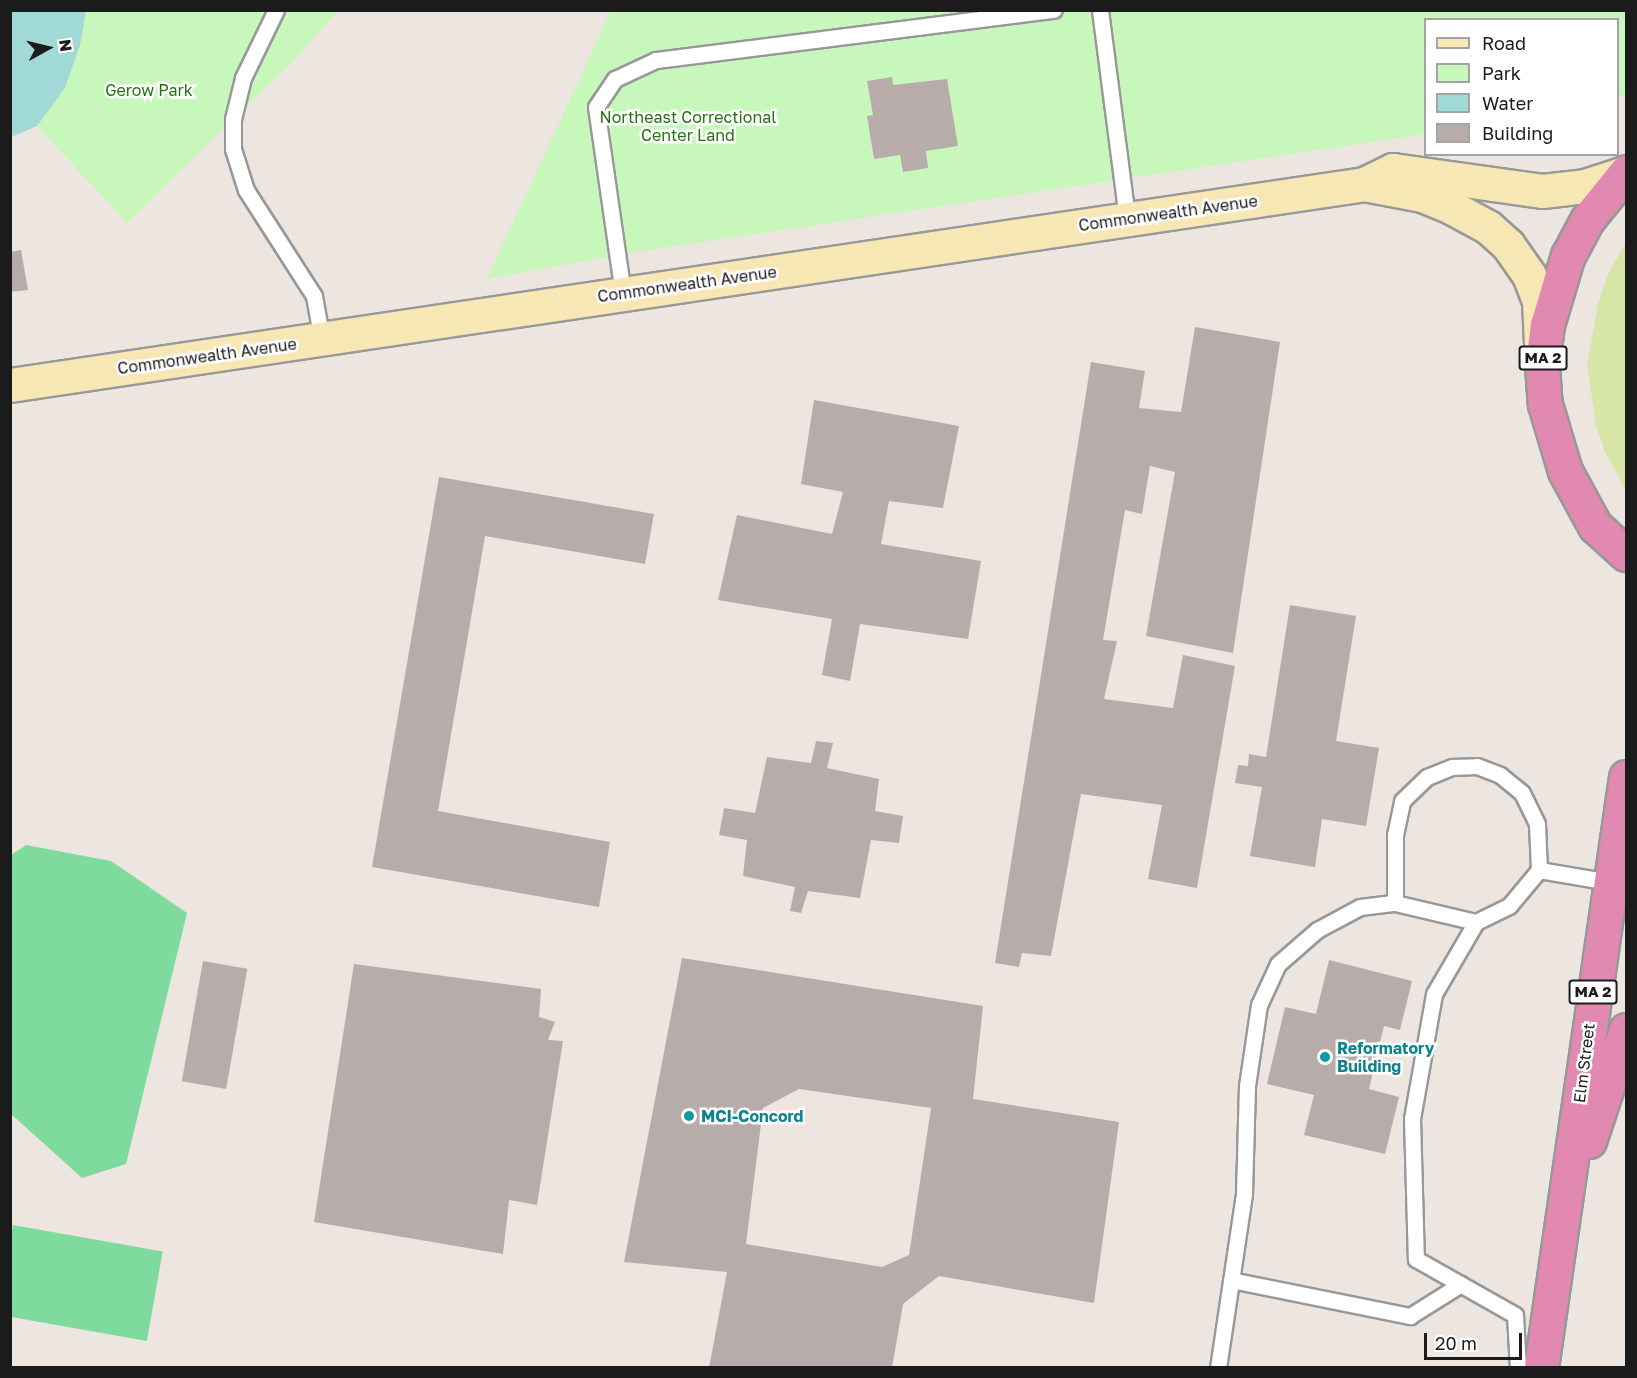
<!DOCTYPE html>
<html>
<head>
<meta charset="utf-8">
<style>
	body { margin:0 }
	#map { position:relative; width:1637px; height:1378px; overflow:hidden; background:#ece5e0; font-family:"Golos Text",sans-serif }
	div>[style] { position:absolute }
	.grass>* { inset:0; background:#d7e6a6 }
	.park>* { inset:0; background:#c8f7bc }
	.pitch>* { inset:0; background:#7fda9e; transform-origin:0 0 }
	.water>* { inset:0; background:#a1d9d6 }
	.building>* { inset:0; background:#b8acaa; transform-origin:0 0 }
	.roads { filter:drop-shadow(2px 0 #989898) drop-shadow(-2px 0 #989898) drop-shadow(0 2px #989898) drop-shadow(0 -2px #989898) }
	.lane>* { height:15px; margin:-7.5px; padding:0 7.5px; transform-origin:7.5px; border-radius:7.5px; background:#fff }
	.secondary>* { height:33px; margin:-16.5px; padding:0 16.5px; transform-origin:16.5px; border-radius:16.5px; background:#f6e7b4 }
	.highway>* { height:33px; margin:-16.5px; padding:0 16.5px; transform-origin:16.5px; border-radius:16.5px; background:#e289b2 }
	.dots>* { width:16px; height:16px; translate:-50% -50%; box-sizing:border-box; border:3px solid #fff; border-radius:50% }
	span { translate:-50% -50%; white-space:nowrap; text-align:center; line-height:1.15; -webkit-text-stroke:5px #fff; paint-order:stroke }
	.shield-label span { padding:2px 4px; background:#fff; border:2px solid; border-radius:4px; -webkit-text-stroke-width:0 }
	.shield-label { font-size:15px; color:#1b1b1b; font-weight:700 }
	.park-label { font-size:16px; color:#22730e }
	.street-label { font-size:16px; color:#1b1b1b }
	.culture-label { font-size:16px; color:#0d838f; font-weight:700 }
	.left { translate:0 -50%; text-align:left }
	.frame { position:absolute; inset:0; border:12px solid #1b1b1b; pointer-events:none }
	.legend { position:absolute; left:1424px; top:18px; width:195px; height:138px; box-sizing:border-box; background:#fff; border:2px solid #a4a4a4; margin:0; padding:8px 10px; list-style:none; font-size:18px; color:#1b1b1b }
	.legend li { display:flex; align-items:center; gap:12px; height:30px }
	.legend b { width:30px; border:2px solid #a4a4a4 }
	.north { position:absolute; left:18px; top:18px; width:60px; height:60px; -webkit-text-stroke:4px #fff; paint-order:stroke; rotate:82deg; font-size:16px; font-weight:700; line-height:24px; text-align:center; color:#1b1b1b }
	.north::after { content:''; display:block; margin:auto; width:21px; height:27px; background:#1b1b1b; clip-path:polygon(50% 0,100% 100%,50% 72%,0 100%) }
	.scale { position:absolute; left:1424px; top:1333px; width:98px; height:27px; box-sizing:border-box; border:3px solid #1b1b1b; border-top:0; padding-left:8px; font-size:18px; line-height:21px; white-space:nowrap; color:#1b1b1b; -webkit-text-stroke:4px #fff; paint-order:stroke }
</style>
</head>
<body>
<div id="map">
	<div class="grass">
		<i style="clip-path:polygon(1626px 242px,1626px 490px,1605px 452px,1596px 425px,1587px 364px,1598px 304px,1608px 274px)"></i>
	</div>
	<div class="park">
		<i style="clip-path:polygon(86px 11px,338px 11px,296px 58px,127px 223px,37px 126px,65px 88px,80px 45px)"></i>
		<i style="clip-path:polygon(611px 11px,1626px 11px,1626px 93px,1618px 98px,1618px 20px,1426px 20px,1425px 134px,635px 252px,487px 279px)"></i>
	</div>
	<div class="pitch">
		<i style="clip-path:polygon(26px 845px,111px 861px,187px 913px,126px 1164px,82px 1178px,11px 1114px,11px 855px)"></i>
		<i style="left:13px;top:1225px;width:152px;height:91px;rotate:10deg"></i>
	</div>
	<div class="water">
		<i style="clip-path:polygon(11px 10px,86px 11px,80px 45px,65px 88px,37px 126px,11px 137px)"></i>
	</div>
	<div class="building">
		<i style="clip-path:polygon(892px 77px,893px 85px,947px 79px,958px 146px,926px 151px,928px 168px,903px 172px,900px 155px,874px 159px,867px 116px,873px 115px,867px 81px)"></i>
		<i style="clip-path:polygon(21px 250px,28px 290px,10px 292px,10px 252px)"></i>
		<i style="clip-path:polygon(1195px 327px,1280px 342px,1233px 653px,1146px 636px,1175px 472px,1150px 466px,1142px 514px,1125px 510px,1103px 640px,1117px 641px,1104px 699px,1173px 708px,1183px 655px,1235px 666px,1197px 888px,1148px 879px,1162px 805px,1081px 794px,1051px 956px,1022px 953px,1019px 967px,995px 963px,1091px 362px,1145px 371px,1139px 408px,1181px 412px)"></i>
		<i style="clip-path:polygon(814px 400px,959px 426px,943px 508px,889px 501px,881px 544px,981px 561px,968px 639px,860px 624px,850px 681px,822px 675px,832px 619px,718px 600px,737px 515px,832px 534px,843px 492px,801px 484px)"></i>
		<i style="clip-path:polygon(439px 477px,654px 514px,645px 564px,485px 536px,438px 811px,610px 842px,599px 907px,372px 867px)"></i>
		<i style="clip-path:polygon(1290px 605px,1356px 616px,1336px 741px,1379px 748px,1366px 826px,1322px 819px,1315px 867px,1250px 856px,1262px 787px,1235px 783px,1238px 765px,1248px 766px,1249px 754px,1266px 757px)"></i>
		<i style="clip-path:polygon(816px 741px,833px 743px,827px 768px,879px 779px,875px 811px,903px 816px,899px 843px,871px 840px,860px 898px,808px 891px,801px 913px,790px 911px,795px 887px,743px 876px,747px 840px,719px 835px,724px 808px,755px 813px,767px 757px,811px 763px)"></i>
		<i style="clip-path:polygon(evenodd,682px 958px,983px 1006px,973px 1099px,1119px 1122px,1094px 1303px,939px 1276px,903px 1304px,892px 1368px,709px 1368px,727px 1272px,624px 1262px,682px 958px,799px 1089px,931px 1108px,909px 1255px,882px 1267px,746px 1244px,763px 1108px,799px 1089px)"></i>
		<i style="clip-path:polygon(1329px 960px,1412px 981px,1400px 1030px,1384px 1026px,1369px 1089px,1399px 1097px,1385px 1154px,1304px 1135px,1314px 1095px,1267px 1084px,1285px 1007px,1316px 1014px)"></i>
		<i style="left:203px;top:961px;width:45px;height:122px;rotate:10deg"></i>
		<i style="clip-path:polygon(354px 964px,541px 989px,539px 1017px,555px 1022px,548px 1040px,563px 1041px,537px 1205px,509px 1200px,503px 1254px,314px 1222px)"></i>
	</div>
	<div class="roads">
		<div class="lane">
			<i style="left:276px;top:10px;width:76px;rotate:115.9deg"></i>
			<i style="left:243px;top:78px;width:42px;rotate:103.7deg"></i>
			<i style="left:233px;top:119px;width:30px;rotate:90deg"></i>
			<i style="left:233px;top:149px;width:43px;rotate:72.4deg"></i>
			<i style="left:246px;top:190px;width:126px;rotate:57.3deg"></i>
			<i style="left:314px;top:296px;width:45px;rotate:79.7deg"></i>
			<i style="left:1100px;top:10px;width:211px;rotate:82.6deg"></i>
			<i style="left:623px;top:294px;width:189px;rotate:-98.2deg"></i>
			<i style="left:596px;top:107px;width:34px;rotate:-56deg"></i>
			<i style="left:615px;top:79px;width:45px;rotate:-24.9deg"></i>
			<i style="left:656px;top:60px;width:401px;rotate:-7.2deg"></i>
			<i style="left:1395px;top:903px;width:68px;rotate:-90deg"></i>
			<i style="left:1395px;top:835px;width:35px;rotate:-78deg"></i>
			<i style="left:1402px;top:801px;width:35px;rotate:-44deg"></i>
			<i style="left:1427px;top:777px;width:27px;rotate:-22deg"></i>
			<i style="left:1452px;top:767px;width:25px;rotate:-2deg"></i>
			<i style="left:1477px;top:766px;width:25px;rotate:21deg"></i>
			<i style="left:1500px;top:775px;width:28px;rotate:39deg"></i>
			<i style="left:1522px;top:793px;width:34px;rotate:64deg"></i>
			<i style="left:1537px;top:824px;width:46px;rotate:87.5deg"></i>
			<i style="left:1476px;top:922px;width:83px;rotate:120.3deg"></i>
			<i style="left:1434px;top:994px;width:127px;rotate:100deg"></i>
			<i style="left:1412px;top:1119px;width:140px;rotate:88.4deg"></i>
			<i style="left:1416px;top:1259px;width:114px;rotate:29.5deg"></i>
			<i style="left:1515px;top:1315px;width:53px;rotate:86.8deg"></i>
			<i style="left:1231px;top:1280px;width:183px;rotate:11.4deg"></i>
			<i style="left:1410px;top:1316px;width:60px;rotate:-32.1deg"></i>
			<i style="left:1218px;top:1368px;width:177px;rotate:-81.5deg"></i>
			<i style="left:1244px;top:1193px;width:107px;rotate:-88.4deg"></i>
			<i style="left:1247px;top:1086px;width:82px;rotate:-81.6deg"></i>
			<i style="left:1259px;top:1005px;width:45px;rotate:-65.1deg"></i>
			<i style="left:1278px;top:964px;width:52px;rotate:-41.1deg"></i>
			<i style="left:1317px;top:930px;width:49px;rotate:-28.1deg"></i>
			<i style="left:1360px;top:907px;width:35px;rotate:-7deg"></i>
			<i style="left:1395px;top:903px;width:83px;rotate:13.2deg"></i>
			<i style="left:1476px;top:922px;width:37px;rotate:-26deg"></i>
			<i style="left:1509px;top:906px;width:47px;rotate:-50.2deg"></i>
			<i style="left:1539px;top:870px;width:72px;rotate:9.6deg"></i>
		</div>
		<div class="secondary">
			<i style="left:1364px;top:184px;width:59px;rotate:10.7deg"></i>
			<i style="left:1422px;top:195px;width:31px;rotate:22deg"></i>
			<i style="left:1451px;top:207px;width:42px;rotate:28.4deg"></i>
			<i style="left:1488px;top:227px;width:27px;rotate:42deg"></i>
			<i style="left:1508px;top:245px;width:37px;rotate:55deg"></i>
			<i style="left:1529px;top:275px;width:28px;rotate:69deg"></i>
			<i style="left:1539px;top:301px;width:42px;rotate:87.3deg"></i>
			<i style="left:10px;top:385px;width:1369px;rotate:-8.44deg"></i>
			<i style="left:1364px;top:184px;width:32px;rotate:-26deg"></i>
			<i style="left:1393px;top:170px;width:150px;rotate:8deg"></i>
			<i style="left:1542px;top:191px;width:43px;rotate:-6.6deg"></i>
			<i style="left:1585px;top:186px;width:42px;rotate:-18deg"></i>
		</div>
		<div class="highway">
			<i style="left:1626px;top:172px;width:62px;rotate:129.1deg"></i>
			<i style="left:1587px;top:220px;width:40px;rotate:118deg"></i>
			<i style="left:1568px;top:255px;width:73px;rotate:106.7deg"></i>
			<i style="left:1547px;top:325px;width:40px;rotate:97.1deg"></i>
			<i style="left:1542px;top:365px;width:39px;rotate:86deg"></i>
			<i style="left:1545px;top:404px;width:70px;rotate:73.4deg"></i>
			<i style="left:1565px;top:471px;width:63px;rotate:61.4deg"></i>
			<i style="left:1595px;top:526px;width:42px;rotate:42.1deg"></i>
			<i style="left:1589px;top:1141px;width:117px;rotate:-71.6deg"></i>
			<i style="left:1541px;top:1368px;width:597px;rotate:-81.82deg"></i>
		</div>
	</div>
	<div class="dots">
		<i style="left:1325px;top:1057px;background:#0f9aa8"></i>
		<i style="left:689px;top:1116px;background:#0f9aa8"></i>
	</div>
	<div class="shield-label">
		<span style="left:1543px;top:358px">MA 2</span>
		<span style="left:1593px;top:992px">MA 2</span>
	</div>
	<div class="park-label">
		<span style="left:149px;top:90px">Gerow Park</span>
		<span style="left:688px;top:126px">Northeast Correctional<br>Center Land</span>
	</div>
	<div class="street-label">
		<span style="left:1168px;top:213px;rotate:-8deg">Commonwealth Avenue</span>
		<span style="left:687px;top:284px;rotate:-8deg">Commonwealth Avenue</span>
		<span style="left:207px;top:356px;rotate:-8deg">Commonwealth Avenue</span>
		<span style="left:1584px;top:1063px;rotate:-83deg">Elm Street</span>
	</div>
	<div class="culture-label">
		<span class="left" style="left:1337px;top:1057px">Reformatory<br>Building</span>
		<span class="left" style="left:701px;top:1116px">MCI-Concord</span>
	</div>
	<div class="frame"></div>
	<ul class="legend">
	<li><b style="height:8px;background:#f6e7b4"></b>Road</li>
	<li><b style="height:16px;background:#c8f7bc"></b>Park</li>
	<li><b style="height:16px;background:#a1d9d6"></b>Water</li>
	<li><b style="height:16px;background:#b8acaa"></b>Building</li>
	</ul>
	<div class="north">N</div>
	<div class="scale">20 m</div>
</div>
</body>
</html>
